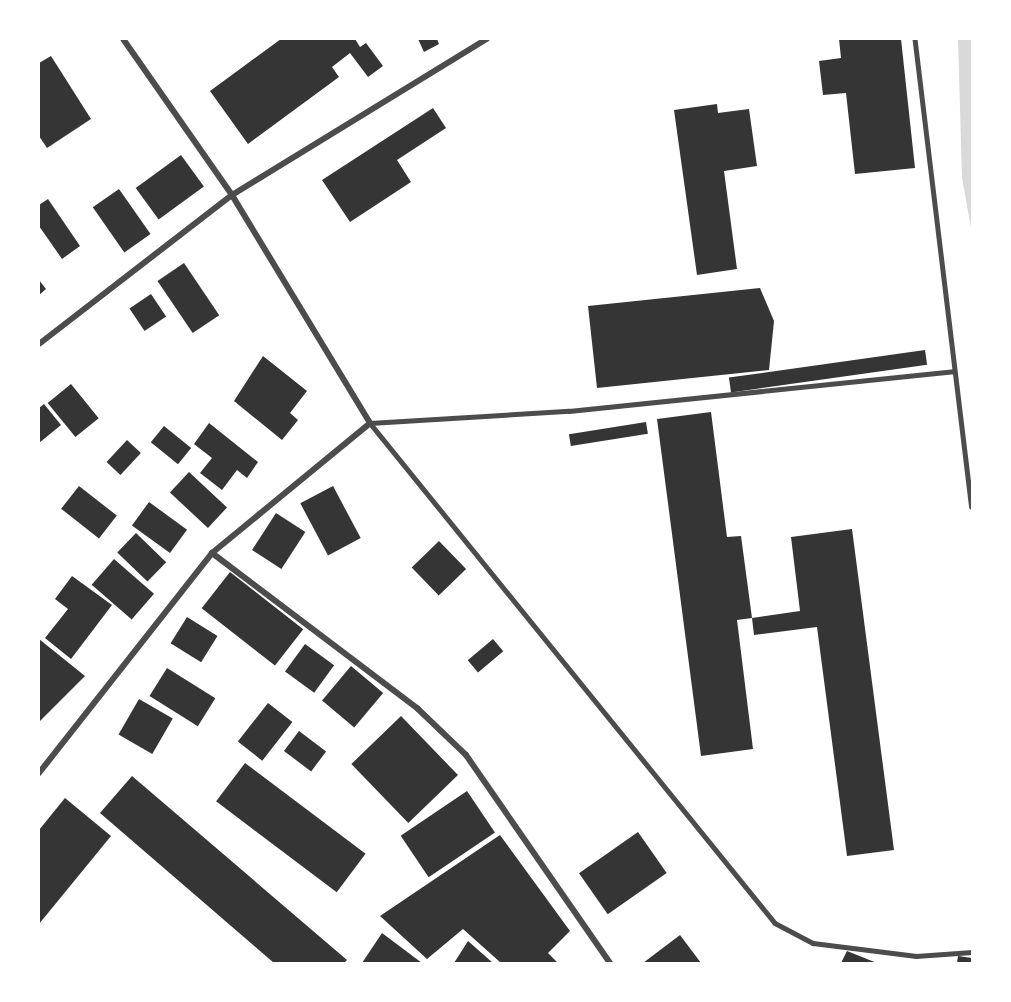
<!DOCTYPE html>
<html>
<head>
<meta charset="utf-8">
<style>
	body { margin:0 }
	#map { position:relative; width:1011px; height:1002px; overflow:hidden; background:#fff; font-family:"DM Sans",sans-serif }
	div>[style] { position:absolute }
	.water>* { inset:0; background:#d9d9d9 }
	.building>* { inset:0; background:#353535; transform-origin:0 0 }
	.service>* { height:4.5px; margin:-2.25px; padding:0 2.25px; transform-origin:2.25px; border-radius:2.25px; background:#4c4c4c }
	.minor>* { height:6px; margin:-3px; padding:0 3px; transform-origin:3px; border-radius:3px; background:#4c4c4c }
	span { translate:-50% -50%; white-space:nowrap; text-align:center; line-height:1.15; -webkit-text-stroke:6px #fff; paint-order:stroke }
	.frame { position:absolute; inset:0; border:40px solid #fff; pointer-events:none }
</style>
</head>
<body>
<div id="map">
	<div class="water">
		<i style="clip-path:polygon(958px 39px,972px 39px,972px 233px,962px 178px)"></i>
	</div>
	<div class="building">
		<i style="clip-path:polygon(281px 39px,355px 39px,360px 47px,366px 43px,383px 66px,368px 77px,350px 53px,332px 67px,339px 77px,248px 144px,210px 91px)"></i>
		<i style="clip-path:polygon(418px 39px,437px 39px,439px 44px,424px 52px)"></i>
		<i style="clip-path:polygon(839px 39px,901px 39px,915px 168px,855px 174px,846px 93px,823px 95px,819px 61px,841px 58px)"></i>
		<i style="clip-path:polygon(51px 56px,91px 119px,47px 148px,39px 136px,39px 63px)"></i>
		<i style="clip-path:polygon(717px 104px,718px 113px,749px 109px,757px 166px,724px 171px,737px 269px,697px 275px,674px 110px)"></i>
		<i style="clip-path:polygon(433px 108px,446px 128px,397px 160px,411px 182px,350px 222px,322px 180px)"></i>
		<i style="left:181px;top:155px;width:39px;height:56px;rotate:54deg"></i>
		<i style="left:119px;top:189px;width:55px;height:32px;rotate:55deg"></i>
		<i style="clip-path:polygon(48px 199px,80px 246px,62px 259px,39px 226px,39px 205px)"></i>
		<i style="left:184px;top:263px;width:63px;height:32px;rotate:56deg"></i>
		<i style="clip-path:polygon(39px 280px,46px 289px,39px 295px)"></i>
		<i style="clip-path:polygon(760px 288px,774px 321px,769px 370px,597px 388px,588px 306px)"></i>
		<i style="left:151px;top:294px;width:27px;height:26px;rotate:56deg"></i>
		<i style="left:925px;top:350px;width:15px;height:198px;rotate:82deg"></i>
		<i style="clip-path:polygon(263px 356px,307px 391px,290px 413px,298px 420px,282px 440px,234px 401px)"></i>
		<i style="left:71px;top:384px;width:44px;height:30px;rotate:51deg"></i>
		<i style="clip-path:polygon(44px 404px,61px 425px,39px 443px,39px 408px)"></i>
		<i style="clip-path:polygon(711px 412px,727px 537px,741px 536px,752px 618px,737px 620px,753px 749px,701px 756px,657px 419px)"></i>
		<i style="left:646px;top:422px;width:12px;height:78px;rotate:81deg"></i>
		<i style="clip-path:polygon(209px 423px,258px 462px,247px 478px,237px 470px,222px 490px,200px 473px,212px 458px,194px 444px)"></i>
		<i style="left:164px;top:426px;width:35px;height:21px;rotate:39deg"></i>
		<i style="left:127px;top:440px;width:19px;height:30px;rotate:43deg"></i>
		<i style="left:189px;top:472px;width:52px;height:28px;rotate:43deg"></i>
		<i style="left:79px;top:486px;width:48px;height:29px;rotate:38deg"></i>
		<i style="left:333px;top:486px;width:59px;height:37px;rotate:62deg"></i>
		<i style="left:149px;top:502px;width:47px;height:29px;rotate:36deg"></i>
		<i style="left:276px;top:513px;width:35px;height:44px;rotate:33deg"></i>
		<i style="clip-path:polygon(852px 529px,894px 850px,847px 856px,817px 627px,754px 635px,752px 618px,800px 611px,791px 537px)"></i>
		<i style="left:136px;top:533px;width:42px;height:27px;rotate:44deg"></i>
		<i style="left:439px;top:541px;width:39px;height:38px;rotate:46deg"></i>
		<i style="left:114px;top:559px;width:53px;height:34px;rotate:41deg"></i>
		<i style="left:230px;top:572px;width:93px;height:46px;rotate:38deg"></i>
		<i style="clip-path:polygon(72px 576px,112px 605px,71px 659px,45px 638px,68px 609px,55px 599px)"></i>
		<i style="left:187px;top:617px;width:36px;height:31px;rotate:32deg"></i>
		<i style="clip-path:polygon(39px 639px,85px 676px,39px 722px)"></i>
		<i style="left:493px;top:639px;width:16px;height:33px;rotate:50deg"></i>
		<i style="left:305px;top:644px;width:36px;height:34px;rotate:36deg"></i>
		<i style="left:351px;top:666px;width:42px;height:45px;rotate:40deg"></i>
		<i style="left:167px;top:668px;width:57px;height:33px;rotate:32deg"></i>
		<i style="left:139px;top:699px;width:39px;height:41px;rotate:30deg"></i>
		<i style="left:268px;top:703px;width:31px;height:49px;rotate:38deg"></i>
		<i style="left:401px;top:716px;width:82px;height:69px;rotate:46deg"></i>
		<i style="left:299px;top:731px;width:34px;height:25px;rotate:37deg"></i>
		<i style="left:245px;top:763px;width:151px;height:48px;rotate:37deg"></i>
		<i style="clip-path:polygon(132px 776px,347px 960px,344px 963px,274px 963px,100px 813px)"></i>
		<i style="left:467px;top:791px;width:50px;height:80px;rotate:56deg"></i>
		<i style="clip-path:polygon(65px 798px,111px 836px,39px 924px,39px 830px)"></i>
		<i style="left:638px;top:832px;width:50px;height:72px;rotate:55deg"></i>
		<i style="clip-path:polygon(500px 835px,570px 931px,548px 953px,558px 963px,501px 963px,463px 929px,427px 959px,380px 916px)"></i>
		<i style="clip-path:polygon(382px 933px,422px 963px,362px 963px)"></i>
		<i style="clip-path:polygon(680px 935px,701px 963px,643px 963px)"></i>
		<i style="clip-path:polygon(468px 941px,493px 963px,454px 963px)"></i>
		<i style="clip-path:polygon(847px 951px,877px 963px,841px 963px)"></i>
		<i style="clip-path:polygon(958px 956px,972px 958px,972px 963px,957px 963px)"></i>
	</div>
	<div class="service">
		<i style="left:915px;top:39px;width:471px;rotate:83.1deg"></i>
		<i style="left:370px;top:423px;width:643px;rotate:50.99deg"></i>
		<i style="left:775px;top:923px;width:43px;rotate:27.8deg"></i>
		<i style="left:813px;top:943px;width:104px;rotate:7.2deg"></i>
		<i style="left:916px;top:956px;width:56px;rotate:-4.1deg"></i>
		<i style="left:370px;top:423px;width:199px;rotate:-3.5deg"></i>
		<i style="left:569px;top:411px;width:386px;rotate:-5.9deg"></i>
	</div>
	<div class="minor">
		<i style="left:39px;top:344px;width:244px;rotate:-37.7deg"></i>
		<i style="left:232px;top:195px;width:299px;rotate:-31.5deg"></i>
		<i style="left:212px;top:553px;width:258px;rotate:37.1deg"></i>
		<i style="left:418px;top:709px;width:66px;rotate:43.8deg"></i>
		<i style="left:466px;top:755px;width:253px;rotate:55.3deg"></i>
		<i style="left:39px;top:773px;width:280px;rotate:-51.8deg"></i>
		<i style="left:212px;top:553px;width:205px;rotate:-39.4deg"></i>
		<i style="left:370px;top:423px;width:267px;rotate:-121.2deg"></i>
		<i style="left:232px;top:195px;width:190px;rotate:-124.9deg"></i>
	</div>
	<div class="frame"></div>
</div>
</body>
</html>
